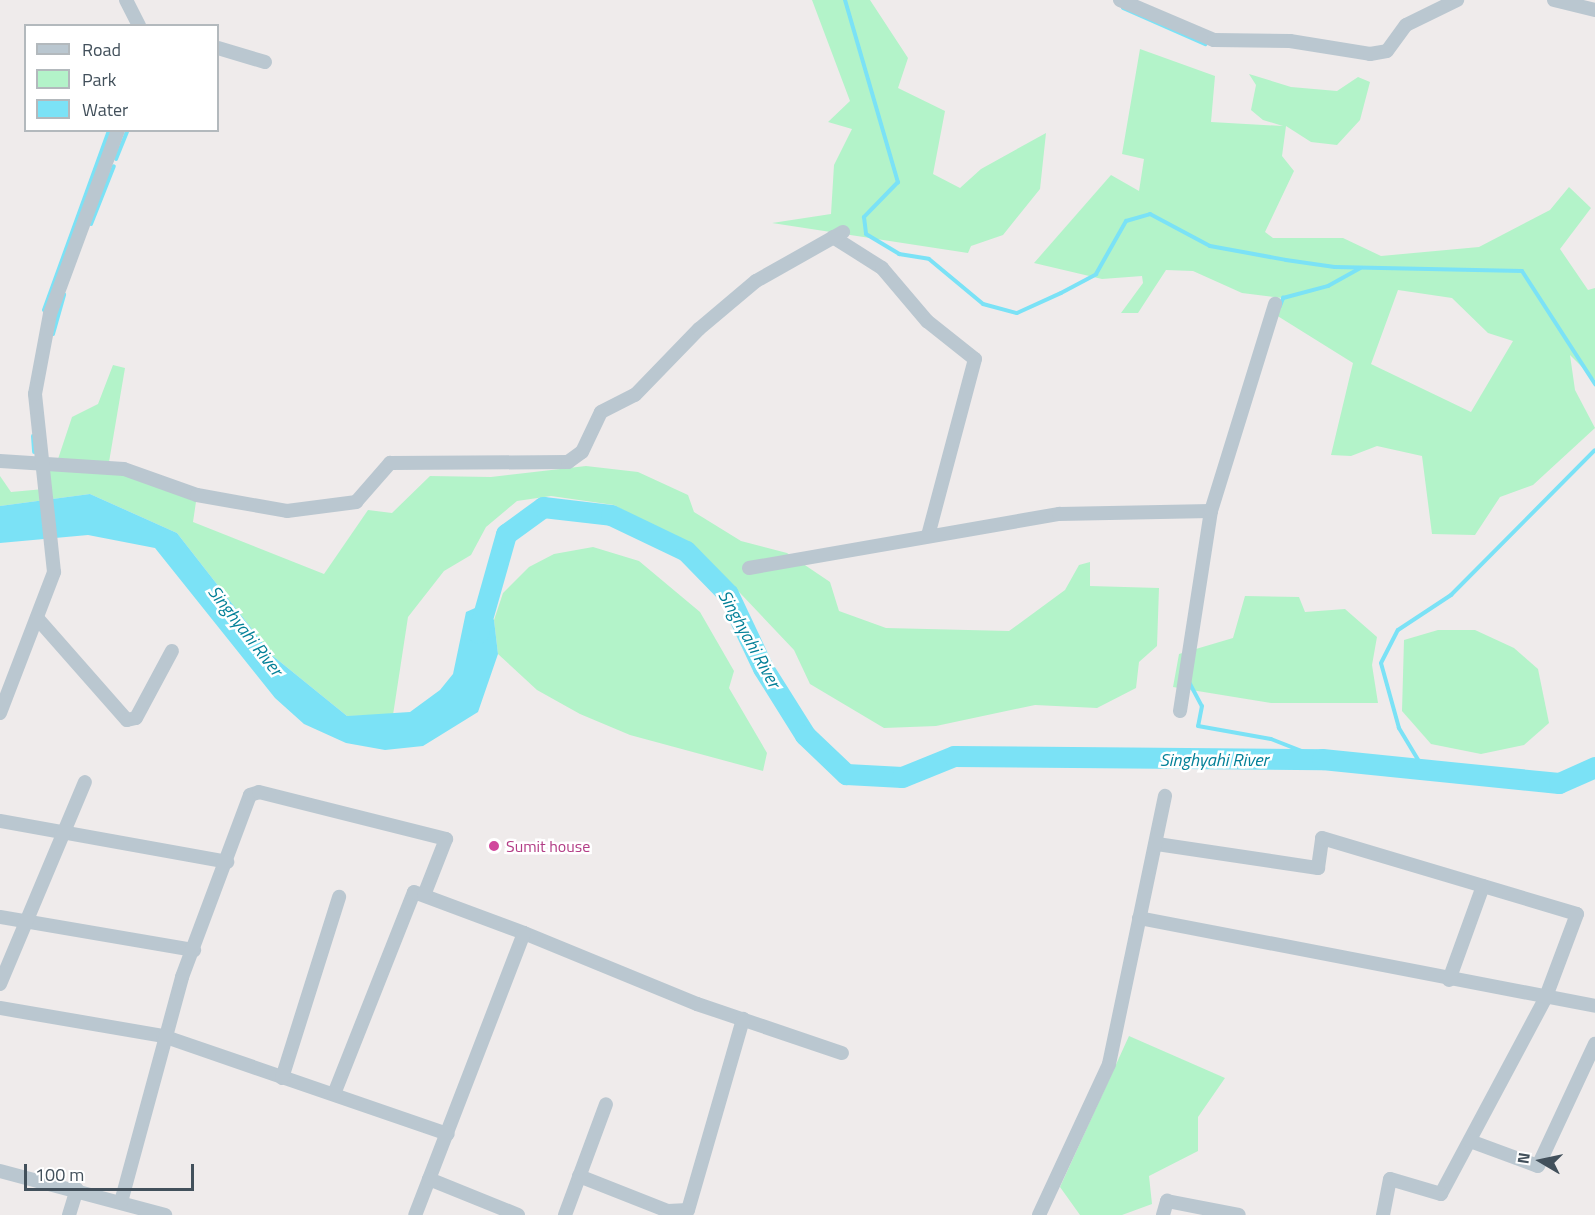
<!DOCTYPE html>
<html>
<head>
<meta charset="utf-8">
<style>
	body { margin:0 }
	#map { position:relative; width:1595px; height:1215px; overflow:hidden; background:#efebeb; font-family:"Titillium Web",sans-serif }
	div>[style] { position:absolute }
	.green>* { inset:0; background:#b3f3c9 }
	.water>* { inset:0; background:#7be2f6 }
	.stream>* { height:4px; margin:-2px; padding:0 2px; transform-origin:2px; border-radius:2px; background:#7be2f6 }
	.river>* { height:21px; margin:-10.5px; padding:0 10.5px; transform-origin:10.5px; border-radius:10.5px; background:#7be2f6 }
	.minor>* { height:14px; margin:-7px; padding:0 7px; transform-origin:7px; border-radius:7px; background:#bac7d0 }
	.dots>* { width:16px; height:16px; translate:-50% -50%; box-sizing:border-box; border:3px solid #fff; border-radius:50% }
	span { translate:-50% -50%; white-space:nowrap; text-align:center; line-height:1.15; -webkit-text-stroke:5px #fff; paint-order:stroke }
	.hotel-label { font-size:16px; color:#b23c85 }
	.left { translate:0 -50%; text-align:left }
	.water-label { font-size:18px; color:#038098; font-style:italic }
	.legend { position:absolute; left:24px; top:24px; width:195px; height:108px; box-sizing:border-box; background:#fff; border:2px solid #b3b9bd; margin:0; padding:8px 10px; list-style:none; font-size:18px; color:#42505b }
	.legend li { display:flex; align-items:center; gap:12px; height:30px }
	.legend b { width:30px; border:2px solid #b3b9bd }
	.north { position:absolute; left:1511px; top:1131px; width:60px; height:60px; -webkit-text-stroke:4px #fff; paint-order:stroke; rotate:279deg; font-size:16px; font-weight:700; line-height:24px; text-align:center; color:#42505b }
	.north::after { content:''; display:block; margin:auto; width:21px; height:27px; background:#42505b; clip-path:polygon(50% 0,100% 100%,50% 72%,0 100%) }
	.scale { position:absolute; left:24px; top:1164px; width:170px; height:27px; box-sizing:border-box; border:3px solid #42505b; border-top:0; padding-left:8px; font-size:18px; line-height:21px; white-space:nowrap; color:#42505b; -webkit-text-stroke:4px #fff; paint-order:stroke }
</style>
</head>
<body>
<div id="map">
	<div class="green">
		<i style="clip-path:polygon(812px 0,870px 0,908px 58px,898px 88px,945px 111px,933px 174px,960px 188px,981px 169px,1046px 133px,1040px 189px,1003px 235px,971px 246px,968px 253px,772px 223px,831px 214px,834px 165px,852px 129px,828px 122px,850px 101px)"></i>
		<i style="clip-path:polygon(evenodd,1140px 49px,1215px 76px,1211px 122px,1283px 126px,1263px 120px,1251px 110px,1256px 85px,1249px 74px,1291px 87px,1337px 91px,1358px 77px,1370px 82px,1360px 120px,1337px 145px,1311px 142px,1286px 126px,1282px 156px,1294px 171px,1265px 232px,1273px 238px,1343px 238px,1381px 256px,1479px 247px,1550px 210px,1569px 187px,1591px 208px,1560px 249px,1588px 290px,1595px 288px,1595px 380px,1570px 355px,1575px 390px,1595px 428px,1533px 485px,1500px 497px,1475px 535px,1432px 534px,1422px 456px,1377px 446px,1351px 456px,1331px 455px,1353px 363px,1276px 315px,1282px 298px,1242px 293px,1193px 271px,1166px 270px,1138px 313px,1121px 313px,1143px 283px,1142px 276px,1102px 279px,1034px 263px,1111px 175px,1139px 191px,1144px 159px,1122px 154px,1140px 49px,1398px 290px,1452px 298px,1488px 333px,1513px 341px,1471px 412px,1371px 364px,1398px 290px)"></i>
		<i style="clip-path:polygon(113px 365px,125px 368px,108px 468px,197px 495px,193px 522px,324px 574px,368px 510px,392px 513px,430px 476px,491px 477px,586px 466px,638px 472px,688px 495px,694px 512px,741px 541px,787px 553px,830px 582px,839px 611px,886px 628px,1009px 631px,1065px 590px,1079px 565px,1090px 562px,1090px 586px,1159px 588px,1157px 646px,1139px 662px,1136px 688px,1097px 708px,1035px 705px,936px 726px,884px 728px,810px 684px,794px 650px,703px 554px,614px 505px,551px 496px,517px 501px,486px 527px,471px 555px,444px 571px,408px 617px,393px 715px,347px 716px,273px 656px,177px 533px,90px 494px,0 506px,0 476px,11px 492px,44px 489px,39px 460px,57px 462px,72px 417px,98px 404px)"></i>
		<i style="clip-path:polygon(593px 547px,639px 561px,700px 612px,734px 671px,729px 688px,767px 753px,763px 771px,630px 735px,580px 714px,537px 690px,498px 654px,494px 620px,503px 593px,529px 567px,554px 554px)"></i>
		<i style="clip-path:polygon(1245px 596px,1299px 597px,1305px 612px,1345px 609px,1377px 637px,1372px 665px,1378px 703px,1271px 703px,1173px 687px,1179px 654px,1233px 638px)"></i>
		<i style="clip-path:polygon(1438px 630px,1475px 630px,1514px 648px,1538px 669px,1549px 723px,1524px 745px,1481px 754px,1431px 744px,1402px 711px,1404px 640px)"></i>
		<i style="clip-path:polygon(1129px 1036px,1225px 1078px,1198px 1117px,1198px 1151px,1149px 1176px,1152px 1204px,1122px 1215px,1080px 1215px,1060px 1187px)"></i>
	</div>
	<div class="water">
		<i style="clip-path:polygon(90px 494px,177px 533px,273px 656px,347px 716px,410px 712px,440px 690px,453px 674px,466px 612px,482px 605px,494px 620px,498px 654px,478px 712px,423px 746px,385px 750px,346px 743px,304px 724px,275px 698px,155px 548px,88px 535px,0 543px,0 506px)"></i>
	</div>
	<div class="stream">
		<i style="left:845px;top:0;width:190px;rotate:73.8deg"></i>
		<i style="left:898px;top:182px;width:49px;rotate:134.2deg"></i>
		<i style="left:864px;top:217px;width:17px;rotate:83deg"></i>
		<i style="left:866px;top:234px;width:39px;rotate:31deg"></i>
		<i style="left:899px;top:254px;width:30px;rotate:9deg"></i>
		<i style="left:929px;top:259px;width:70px;rotate:39.8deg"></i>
		<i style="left:983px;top:304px;width:35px;rotate:15deg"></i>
		<i style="left:1017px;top:313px;width:48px;rotate:-24.4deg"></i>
		<i style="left:1061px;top:293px;width:40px;rotate:-28deg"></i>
		<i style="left:1096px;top:274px;width:61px;rotate:-60.5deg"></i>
		<i style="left:1126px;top:221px;width:25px;rotate:-16deg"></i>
		<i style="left:1150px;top:214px;width:68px;rotate:28.1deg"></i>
		<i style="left:1210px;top:246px;width:77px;rotate:10.4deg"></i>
		<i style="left:1286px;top:260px;width:49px;rotate:8.1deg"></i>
		<i style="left:1335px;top:267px;width:187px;rotate:1.2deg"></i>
		<i style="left:1522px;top:271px;width:135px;rotate:57.1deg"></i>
		<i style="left:1123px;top:8px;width:90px;rotate:23.7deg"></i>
		<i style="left:116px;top:159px;width:31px;rotate:-68deg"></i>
		<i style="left:91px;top:224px;width:62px;rotate:-68.4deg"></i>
		<i style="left:1280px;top:306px;width:9px;rotate:-69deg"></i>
		<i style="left:1283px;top:298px;width:47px;rotate:-14.9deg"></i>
		<i style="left:1328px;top:286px;width:37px;rotate:-29deg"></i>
		<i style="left:44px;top:310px;width:191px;rotate:-70.1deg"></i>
		<i style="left:53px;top:334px;width:41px;rotate:-74.2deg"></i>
		<i style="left:33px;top:436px;width:16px;rotate:86deg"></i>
		<i style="left:1189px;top:682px;width:27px;rotate:62deg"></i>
		<i style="left:1202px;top:706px;width:20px;rotate:101deg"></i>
		<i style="left:1198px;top:726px;width:74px;rotate:10.1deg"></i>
		<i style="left:1271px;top:739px;width:55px;rotate:21.4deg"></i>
		<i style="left:1423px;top:768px;width:47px;rotate:-121deg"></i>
		<i style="left:1399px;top:728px;width:67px;rotate:-105.5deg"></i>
		<i style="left:1381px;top:663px;width:37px;rotate:-63deg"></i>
		<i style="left:1398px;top:630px;width:64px;rotate:-33.4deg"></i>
		<i style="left:1451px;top:595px;width:204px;rotate:-45.2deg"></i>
	</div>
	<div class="river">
		<i style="left:478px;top:633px;width:103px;rotate:-74.2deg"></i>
		<i style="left:506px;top:534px;width:46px;rotate:-36.1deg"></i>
		<i style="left:543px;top:507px;width:68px;rotate:6.7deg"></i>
		<i style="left:611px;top:515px;width:83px;rotate:25.6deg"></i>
		<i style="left:686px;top:551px;width:60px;rotate:45.7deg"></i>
		<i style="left:728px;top:594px;width:82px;rotate:64.7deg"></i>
		<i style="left:763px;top:668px;width:79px;rotate:57.9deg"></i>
		<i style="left:805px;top:735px;width:57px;rotate:43.6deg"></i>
		<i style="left:846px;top:774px;width:56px;rotate:3.1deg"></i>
		<i style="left:902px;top:777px;width:56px;rotate:-22deg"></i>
		<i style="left:954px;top:756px;width:368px;rotate:0.5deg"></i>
		<i style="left:1322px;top:759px;width:238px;rotate:5.8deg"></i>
		<i style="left:1559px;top:783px;width:39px;rotate:-24deg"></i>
	</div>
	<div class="minor">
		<i style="left:126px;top:0;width:29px;rotate:63deg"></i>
		<i style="left:1120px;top:0;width:102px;rotate:23.1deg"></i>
		<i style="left:1214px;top:40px;width:76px;rotate:0.8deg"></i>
		<i style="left:1290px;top:41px;width:81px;rotate:9.2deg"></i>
		<i style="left:1370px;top:54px;width:17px;rotate:-10deg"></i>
		<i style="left:1387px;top:51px;width:32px;rotate:-54deg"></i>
		<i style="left:1406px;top:25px;width:57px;rotate:-26.1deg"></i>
		<i style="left:1554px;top:0;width:42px;rotate:13.7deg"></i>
		<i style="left:218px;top:48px;width:49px;rotate:16.6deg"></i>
		<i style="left:833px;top:237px;width:58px;rotate:32.3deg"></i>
		<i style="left:882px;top:268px;width:70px;rotate:49.7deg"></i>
		<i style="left:927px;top:321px;width:61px;rotate:38.4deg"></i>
		<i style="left:975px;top:359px;width:183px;rotate:104.9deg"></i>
		<i style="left:0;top:461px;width:124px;rotate:3.7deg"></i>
		<i style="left:124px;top:469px;width:77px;rotate:19.6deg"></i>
		<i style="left:197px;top:495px;width:91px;rotate:10.1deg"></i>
		<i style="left:287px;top:511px;width:70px;rotate:-7.4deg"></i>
		<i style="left:356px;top:502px;width:52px;rotate:-48.9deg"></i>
		<i style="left:390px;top:463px;width:178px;rotate:-0.3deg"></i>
		<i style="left:568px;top:462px;width:17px;rotate:-36deg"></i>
		<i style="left:582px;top:452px;width:44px;rotate:-64.6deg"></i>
		<i style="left:601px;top:412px;width:38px;rotate:-27deg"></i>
		<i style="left:635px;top:395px;width:92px;rotate:-45.9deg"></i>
		<i style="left:699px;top:329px;width:75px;rotate:-40.1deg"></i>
		<i style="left:756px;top:281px;width:100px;rotate:-29.4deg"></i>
		<i style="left:749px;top:568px;width:315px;rotate:-9.9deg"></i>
		<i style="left:1059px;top:514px;width:152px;rotate:-1.1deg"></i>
		<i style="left:37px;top:618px;width:136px;rotate:48.6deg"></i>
		<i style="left:127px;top:720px;width:9px;rotate:-13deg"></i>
		<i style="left:136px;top:718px;width:76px;rotate:-61.8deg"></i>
		<i style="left:1180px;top:711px;width:202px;rotate:-81.2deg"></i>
		<i style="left:1211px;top:511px;width:217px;rotate:-72.8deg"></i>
		<i style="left:0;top:713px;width:151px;rotate:-69deg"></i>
		<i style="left:54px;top:572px;width:179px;rotate:-96.1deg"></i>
		<i style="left:35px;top:394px;width:81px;rotate:-79.4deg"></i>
		<i style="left:50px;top:314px;width:196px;rotate:-69.7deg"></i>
		<i style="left:0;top:821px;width:231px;rotate:10.2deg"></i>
		<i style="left:1157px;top:844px;width:163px;rotate:8.5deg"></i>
		<i style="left:1318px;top:868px;width:30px;rotate:-82deg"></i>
		<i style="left:1322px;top:838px;width:266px;rotate:16.6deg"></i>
		<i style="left:1577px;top:914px;width:91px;rotate:110.6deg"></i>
		<i style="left:1545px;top:999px;width:221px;rotate:118.1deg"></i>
		<i style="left:1441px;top:1194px;width:53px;rotate:-163.6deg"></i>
		<i style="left:1390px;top:1179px;width:37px;rotate:101deg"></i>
		<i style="left:0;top:917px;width:197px;rotate:9.7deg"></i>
		<i style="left:1139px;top:918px;width:464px;rotate:10.9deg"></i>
		<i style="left:524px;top:933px;width:187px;rotate:22.3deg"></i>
		<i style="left:697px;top:1004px;width:153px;rotate:18.7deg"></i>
		<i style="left:1449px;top:980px;width:100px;rotate:-70.1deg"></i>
		<i style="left:0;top:984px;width:219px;rotate:-67.2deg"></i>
		<i style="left:0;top:1008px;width:165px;rotate:9.7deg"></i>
		<i style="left:163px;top:1036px;width:301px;rotate:19deg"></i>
		<i style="left:282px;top:1078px;width:190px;rotate:-72.5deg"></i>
		<i style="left:334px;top:1094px;width:217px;rotate:-68.4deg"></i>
		<i style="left:414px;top:892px;width:117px;rotate:20.4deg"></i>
		<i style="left:524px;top:933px;width:302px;rotate:111.1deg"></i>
		<i style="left:1470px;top:1141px;width:72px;rotate:20.2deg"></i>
		<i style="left:1538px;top:1166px;width:135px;rotate:-65deg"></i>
		<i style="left:0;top:1171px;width:171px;rotate:14.9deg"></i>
		<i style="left:579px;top:1176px;width:96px;rotate:21.5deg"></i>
		<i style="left:668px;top:1211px;width:20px;rotate:-3deg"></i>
		<i style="left:688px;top:1210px;width:199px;rotate:-73.9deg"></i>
		<i style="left:429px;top:1179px;width:96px;rotate:22deg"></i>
		<i style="left:121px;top:1202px;width:233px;rotate:-74.8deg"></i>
		<i style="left:182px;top:977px;width:194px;rotate:-69.5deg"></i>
		<i style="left:250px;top:795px;width:9px;rotate:-18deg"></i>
		<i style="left:259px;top:792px;width:193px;rotate:14.1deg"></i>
		<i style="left:446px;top:839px;width:60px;rotate:111.4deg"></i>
		<i style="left:69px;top:1215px;width:27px;rotate:-73deg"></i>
		<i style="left:565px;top:1215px;width:118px;rotate:-69.7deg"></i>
		<i style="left:1039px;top:1215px;width:166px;rotate:-65.1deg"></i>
		<i style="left:1109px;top:1064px;width:274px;rotate:-78.2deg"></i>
		<i style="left:1163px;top:1215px;width:15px;rotate:-74deg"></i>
		<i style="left:1167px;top:1201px;width:73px;rotate:11deg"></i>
	</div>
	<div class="dots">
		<i style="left:494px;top:846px;background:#d1479c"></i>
	</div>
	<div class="hotel-label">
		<span class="left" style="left:506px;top:846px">Sumit house</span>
	</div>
	<div class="water-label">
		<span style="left:245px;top:631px;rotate:52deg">Singhyahi River</span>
		<span style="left:749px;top:639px;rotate:61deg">Singhyahi River</span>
		<span style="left:1214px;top:760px">Singhyahi River</span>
	</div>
	<ul class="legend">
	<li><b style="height:8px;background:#bac7d0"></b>Road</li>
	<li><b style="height:16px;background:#b3f3c9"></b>Park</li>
	<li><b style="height:16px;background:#7be2f6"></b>Water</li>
	</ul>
	<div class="north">N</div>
	<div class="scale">100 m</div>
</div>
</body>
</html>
